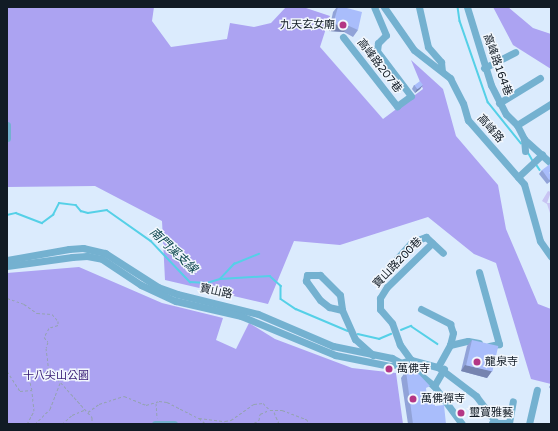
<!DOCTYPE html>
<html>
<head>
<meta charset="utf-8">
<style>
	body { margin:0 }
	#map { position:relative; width:558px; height:431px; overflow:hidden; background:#dbebfd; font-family:"Varela Round","Noto Sans TC",sans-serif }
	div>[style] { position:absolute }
	.green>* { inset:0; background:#c9c5f3 }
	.forest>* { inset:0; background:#aca3f2 }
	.stream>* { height:1.5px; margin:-0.75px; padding:0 0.75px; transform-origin:0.75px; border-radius:0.75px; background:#55d0e7 }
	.path>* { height:1px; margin-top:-0.5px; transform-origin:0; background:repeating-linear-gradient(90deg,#94a2b1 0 3px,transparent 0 5px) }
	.minor>* { height:7px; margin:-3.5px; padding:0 3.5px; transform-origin:3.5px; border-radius:3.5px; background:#74b1d0 }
	.wall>* { inset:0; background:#91a3d8 }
	.shaded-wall>* { inset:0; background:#7684b0 }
	.building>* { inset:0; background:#a9bdfb; transform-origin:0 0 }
	.dots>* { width:11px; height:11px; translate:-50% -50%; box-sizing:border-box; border:2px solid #f2f7fd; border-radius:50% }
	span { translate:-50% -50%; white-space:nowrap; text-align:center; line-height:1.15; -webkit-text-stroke:3px #f2f7fd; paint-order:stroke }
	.poi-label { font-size:11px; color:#111b25 }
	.right { translate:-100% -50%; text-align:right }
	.left { translate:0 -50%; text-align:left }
	.street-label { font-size:11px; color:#111b25 }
	.park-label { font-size:11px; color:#341973 }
	.water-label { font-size:12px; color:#06414a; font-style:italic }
	.frame { position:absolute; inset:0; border:8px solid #111b25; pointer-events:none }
</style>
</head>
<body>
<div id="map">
	<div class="green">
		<i style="clip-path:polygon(548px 191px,551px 192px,547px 203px,551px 203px,551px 216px,547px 204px,542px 201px)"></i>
	</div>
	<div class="forest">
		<i style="clip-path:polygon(7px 7px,154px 7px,152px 21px,171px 47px,227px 39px,230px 23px,254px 27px,271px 23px,286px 7px,303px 7px,330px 16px,320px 47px,383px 119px,423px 89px,411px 60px,443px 89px,456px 136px,498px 185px,506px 229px,538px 304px,551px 309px,551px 384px,531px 379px,496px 263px,474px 254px,428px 217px,340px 245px,294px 241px,268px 304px,165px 280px,162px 221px,95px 186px,7px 187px)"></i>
		<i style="clip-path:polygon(493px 7px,508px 7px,533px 28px,551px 34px,551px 69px,513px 45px)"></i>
		<i style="clip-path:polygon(79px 267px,162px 303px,223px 318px,216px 340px,236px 349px,249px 323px,275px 339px,352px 368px,396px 373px,403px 424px,7px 424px,7px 273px)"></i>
	</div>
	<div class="stream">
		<i style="left:458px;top:7px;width:14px;rotate:82deg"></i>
		<i style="left:460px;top:21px;width:86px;rotate:70.9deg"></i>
		<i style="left:488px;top:102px;width:53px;rotate:51.2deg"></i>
		<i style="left:528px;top:152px;width:10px;rotate:61deg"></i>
		<i style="left:536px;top:164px;width:7px;rotate:56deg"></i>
		<i style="left:7px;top:215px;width:9px;rotate:-13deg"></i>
		<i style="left:16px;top:213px;width:28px;rotate:21deg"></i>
		<i style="left:42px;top:223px;width:14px;rotate:-36deg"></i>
		<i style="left:53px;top:215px;width:13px;rotate:-63deg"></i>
		<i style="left:59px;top:203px;width:17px;rotate:7deg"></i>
		<i style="left:76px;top:205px;width:8px;rotate:50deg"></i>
		<i style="left:81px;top:211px;width:7px;rotate:16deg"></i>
		<i style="left:88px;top:213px;width:19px;rotate:-9deg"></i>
		<i style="left:107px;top:210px;width:54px;rotate:35.2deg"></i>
		<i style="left:151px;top:241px;width:57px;rotate:46.4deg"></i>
		<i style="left:190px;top:282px;width:17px;rotate:3deg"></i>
		<i style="left:207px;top:283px;width:14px;rotate:-17deg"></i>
		<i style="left:220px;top:279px;width:50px;rotate:-3.4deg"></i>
		<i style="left:270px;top:276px;width:15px;rotate:42deg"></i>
		<i style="left:281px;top:286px;width:13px;rotate:90deg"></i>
		<i style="left:281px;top:299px;width:18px;rotate:34deg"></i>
		<i style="left:296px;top:309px;width:56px;rotate:22.9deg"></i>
		<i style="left:220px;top:279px;width:21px;rotate:-47deg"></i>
		<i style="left:234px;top:264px;width:27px;rotate:-22deg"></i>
		<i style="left:401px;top:330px;width:11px;rotate:-22deg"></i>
		<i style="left:411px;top:326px;width:32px;rotate:34deg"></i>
		<i style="left:358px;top:334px;width:22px;rotate:13deg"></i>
		<i style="left:379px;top:339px;width:13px;rotate:-23deg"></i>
	</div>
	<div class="path">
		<i style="left:7px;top:294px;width:1px;rotate:90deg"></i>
		<i style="left:7px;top:298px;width:18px;rotate:19deg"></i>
		<i style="left:24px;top:304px;width:16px;rotate:35deg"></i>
		<i style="left:37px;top:313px;width:15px;rotate:4deg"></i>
		<i style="left:52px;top:314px;width:9px;rotate:49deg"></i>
		<i style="left:58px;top:321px;width:4px;rotate:90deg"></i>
		<i style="left:58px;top:325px;width:9px;rotate:162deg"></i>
		<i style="left:49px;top:328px;width:10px;rotate:119deg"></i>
		<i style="left:44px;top:337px;width:6px;rotate:51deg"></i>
		<i style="left:48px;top:342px;width:6px;rotate:108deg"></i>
		<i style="left:46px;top:348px;width:25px;rotate:83deg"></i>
		<i style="left:7px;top:371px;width:24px;rotate:57deg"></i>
		<i style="left:20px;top:391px;width:12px;rotate:-5deg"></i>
		<i style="left:32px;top:390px;width:12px;rotate:-104deg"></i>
		<i style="left:29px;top:378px;width:13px;rotate:-39deg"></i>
		<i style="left:39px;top:370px;width:16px;rotate:18deg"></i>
		<i style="left:54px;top:375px;width:57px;rotate:47.9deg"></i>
		<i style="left:92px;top:417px;width:7px;rotate:90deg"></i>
		<i style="left:156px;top:403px;width:15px;rotate:86deg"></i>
		<i style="left:88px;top:412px;width:14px;rotate:-36deg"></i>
		<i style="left:99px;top:404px;width:26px;rotate:-18deg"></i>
		<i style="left:124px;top:396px;width:24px;rotate:22deg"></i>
		<i style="left:146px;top:405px;width:14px;rotate:-17deg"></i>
		<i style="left:159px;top:401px;width:8px;rotate:7deg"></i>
		<i style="left:167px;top:402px;width:36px;rotate:27deg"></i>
		<i style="left:199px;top:418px;width:26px;rotate:7deg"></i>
		<i style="left:225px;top:421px;width:6px;rotate:-9deg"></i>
		<i style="left:231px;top:420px;width:28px;rotate:-35deg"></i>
		<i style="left:254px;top:404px;width:9px;rotate:-6deg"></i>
		<i style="left:263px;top:403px;width:10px;rotate:45deg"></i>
		<i style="left:270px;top:410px;width:12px"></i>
		<i style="left:282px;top:410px;width:26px;rotate:21deg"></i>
		<i style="left:306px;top:419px;width:7px;rotate:45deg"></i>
		<i style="left:274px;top:412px;width:13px;rotate:67deg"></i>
		<i style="left:199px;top:418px;width:9px;rotate:41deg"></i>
		<i style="left:27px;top:424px;width:15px;rotate:-62deg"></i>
		<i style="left:34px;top:411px;width:20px;rotate:-96deg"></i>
		<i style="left:35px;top:424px;width:21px;rotate:-45deg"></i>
		<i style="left:50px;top:409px;width:28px;rotate:-69deg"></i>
		<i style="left:62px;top:424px;width:13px;rotate:-42deg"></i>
		<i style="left:72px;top:415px;width:13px;rotate:-23deg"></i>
		<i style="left:246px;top:424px;width:8px;rotate:-7deg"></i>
		<i style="left:254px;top:423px;width:6px;rotate:-31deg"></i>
		<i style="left:259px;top:420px;width:6px;rotate:-81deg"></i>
		<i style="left:260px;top:414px;width:10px;rotate:-24deg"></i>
	</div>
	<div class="minor">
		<i style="left:384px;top:7px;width:52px;rotate:55.1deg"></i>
		<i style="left:414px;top:50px;width:46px;rotate:37.9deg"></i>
		<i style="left:450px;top:78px;width:28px;rotate:63deg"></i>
		<i style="left:463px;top:103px;width:18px;rotate:74deg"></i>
		<i style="left:468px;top:120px;width:85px;rotate:48.8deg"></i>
		<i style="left:524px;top:184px;width:59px;rotate:74.3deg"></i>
		<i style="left:540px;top:241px;width:19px;rotate:55deg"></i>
		<i style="left:419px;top:7px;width:41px;rotate:77.3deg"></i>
		<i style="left:428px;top:47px;width:20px;rotate:49deg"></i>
		<i style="left:441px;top:62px;width:9px;rotate:84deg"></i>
		<i style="left:467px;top:7px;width:82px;rotate:72.9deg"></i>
		<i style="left:491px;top:85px;width:33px;rotate:63deg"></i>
		<i style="left:506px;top:114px;width:16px;rotate:45deg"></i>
		<i style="left:517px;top:125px;width:16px;rotate:63deg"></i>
		<i style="left:524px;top:139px;width:12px;rotate:85deg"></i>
		<i style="left:343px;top:37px;width:88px;rotate:52deg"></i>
		<i style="left:397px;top:106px;width:17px;rotate:-36deg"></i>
		<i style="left:411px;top:96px;width:56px;rotate:-127.1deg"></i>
		<i style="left:377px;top:51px;width:8px;rotate:-83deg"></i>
		<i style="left:378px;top:43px;width:11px;rotate:-45deg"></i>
		<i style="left:386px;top:35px;width:30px;rotate:-113deg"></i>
		<i style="left:484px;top:68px;width:35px;rotate:-27deg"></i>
		<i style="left:499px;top:103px;width:48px;rotate:-31.4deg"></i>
		<i style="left:7px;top:125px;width:13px;rotate:90deg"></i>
		<i style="left:517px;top:125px;width:40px;rotate:-32deg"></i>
		<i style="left:524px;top:139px;width:36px;rotate:42deg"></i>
		<i style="left:518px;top:177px;width:33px;rotate:-43deg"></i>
		<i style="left:7px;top:260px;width:63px;rotate:-10.1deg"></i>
		<i style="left:69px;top:249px;width:14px;rotate:-4deg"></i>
		<i style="left:83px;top:248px;width:23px;rotate:13deg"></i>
		<i style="left:105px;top:253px;width:63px;rotate:32.7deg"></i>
		<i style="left:158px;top:287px;width:20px;rotate:20deg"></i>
		<i style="left:177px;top:294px;width:83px;rotate:13.9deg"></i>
		<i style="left:258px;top:314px;width:82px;rotate:23.1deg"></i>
		<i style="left:333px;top:346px;width:60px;rotate:11.5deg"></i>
		<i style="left:392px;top:358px;width:24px;rotate:28deg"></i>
		<i style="left:413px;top:369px;width:27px;rotate:39deg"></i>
		<i style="left:434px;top:386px;width:47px;rotate:53.6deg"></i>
		<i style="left:393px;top:263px;width:28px;rotate:-48deg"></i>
		<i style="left:412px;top:242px;width:15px;rotate:-20deg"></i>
		<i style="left:426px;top:237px;width:23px;rotate:43deg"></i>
		<i style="left:7px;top:266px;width:66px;rotate:-7.9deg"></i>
		<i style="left:72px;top:257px;width:15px;rotate:-4deg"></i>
		<i style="left:87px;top:256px;width:15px;rotate:11deg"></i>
		<i style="left:102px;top:259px;width:47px;rotate:33.7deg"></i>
		<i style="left:141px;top:285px;width:38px;rotate:25deg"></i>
		<i style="left:176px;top:301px;width:67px;rotate:13deg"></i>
		<i style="left:241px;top:316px;width:102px;rotate:22.5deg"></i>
		<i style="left:335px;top:355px;width:56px;rotate:11.3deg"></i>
		<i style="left:390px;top:366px;width:22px;rotate:-16deg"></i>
		<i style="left:411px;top:360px;width:28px;rotate:15deg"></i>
		<i style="left:438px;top:367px;width:48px;rotate:37.3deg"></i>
		<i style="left:476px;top:396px;width:35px;rotate:53deg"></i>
		<i style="left:479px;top:272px;width:75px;rotate:74.5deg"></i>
		<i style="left:499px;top:344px;width:10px;rotate:169deg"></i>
		<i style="left:421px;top:309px;width:33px;rotate:27deg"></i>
		<i style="left:450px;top:324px;width:9px;rotate:72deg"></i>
		<i style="left:453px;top:333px;width:12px;rotate:104deg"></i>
		<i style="left:450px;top:345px;width:25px;rotate:119deg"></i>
		<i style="left:342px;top:310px;width:13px;rotate:-167deg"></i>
		<i style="left:329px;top:307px;width:11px;rotate:-142deg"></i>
		<i style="left:320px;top:300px;width:24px;rotate:-126deg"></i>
		<i style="left:306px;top:281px;width:6px;rotate:-81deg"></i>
		<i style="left:307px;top:275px;width:13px"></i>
		<i style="left:320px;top:275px;width:28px;rotate:45deg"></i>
		<i style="left:340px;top:295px;width:15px;rotate:82deg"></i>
		<i style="left:342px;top:310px;width:32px;rotate:66deg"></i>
		<i style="left:355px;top:339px;width:24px;rotate:42deg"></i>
		<i style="left:450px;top:345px;width:18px;rotate:-13deg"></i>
		<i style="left:468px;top:341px;width:11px;rotate:10deg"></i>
		<i style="left:411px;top:360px;width:19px;rotate:-126deg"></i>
		<i style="left:400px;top:345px;width:23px;rotate:-110deg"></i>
		<i style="left:392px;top:323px;width:18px;rotate:-131deg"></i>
		<i style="left:380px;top:309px;width:11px;rotate:-90deg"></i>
		<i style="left:380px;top:298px;width:13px;rotate:-58deg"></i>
		<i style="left:387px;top:287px;width:63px;rotate:-44.4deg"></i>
		<i style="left:434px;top:386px;width:20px;rotate:-60deg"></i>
		<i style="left:492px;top:423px;width:17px"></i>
		<i style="left:509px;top:423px;width:22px;rotate:-80deg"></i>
		<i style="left:155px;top:424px;width:19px"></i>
		<i style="left:529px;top:424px;width:35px;rotate:-77deg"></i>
	</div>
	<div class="wall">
		<i style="clip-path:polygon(337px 7px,343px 7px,358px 30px,353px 37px,344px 32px,329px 31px,333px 12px)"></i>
		<i style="clip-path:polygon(414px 85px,423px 85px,420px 89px,415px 93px,412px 89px)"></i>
		<i style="clip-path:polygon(542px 170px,550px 174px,551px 181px,547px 184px,539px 174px)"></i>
		<i style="clip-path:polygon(472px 340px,492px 371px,487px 378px,461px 371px,467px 346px)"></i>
		<i style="clip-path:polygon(406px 371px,426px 391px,427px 398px,435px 406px,446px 424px,408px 424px,401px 378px)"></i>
		<i style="clip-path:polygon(551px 384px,551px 390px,549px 387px)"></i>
	</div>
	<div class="shaded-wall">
		<i style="clip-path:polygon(333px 24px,349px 26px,344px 32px,329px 31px)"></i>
		<i style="clip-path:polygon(423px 85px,420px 89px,415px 93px,417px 89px)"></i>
		<i style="clip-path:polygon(465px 365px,492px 371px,487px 378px,461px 371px)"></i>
	</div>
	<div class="building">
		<i style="clip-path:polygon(338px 7px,343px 7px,362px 12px,358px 30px,349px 26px,333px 24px)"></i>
		<i style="left:420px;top:81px;width:5px;height:7px;rotate:53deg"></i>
		<i style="clip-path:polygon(550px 164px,551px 166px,551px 171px,549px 173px,551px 175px,551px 179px,549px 180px,542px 170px)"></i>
		<i style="left:472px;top:340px;width:27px;height:26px;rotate:13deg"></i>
		<i style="clip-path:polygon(413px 368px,430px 386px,426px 388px,427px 398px,434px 397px,435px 406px,444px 405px,446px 424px,413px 424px,406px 371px)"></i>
	</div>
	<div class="dots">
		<i style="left:343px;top:25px;background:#b43685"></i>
		<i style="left:477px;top:362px;background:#b43685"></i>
		<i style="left:389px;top:369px;background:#b43685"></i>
		<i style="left:413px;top:399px;background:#b43685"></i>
		<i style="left:461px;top:413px;background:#b43685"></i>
	</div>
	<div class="poi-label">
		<span class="right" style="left:335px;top:25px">九天玄女廟</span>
		<span class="left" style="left:485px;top:362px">龍泉寺</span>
		<span class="left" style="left:397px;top:369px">萬佛寺</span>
		<span class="left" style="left:421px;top:399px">萬佛禪寺</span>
		<span class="left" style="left:469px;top:413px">璽寶雅藝</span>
	</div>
	<div class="street-label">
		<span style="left:497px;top:65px;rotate:70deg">高峰路164巷</span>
		<span style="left:379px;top:66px;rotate:52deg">高峰路207巷</span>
		<span style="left:490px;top:129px;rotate:48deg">高峰路</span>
		<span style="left:398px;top:263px;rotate:-46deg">寶山路200巷</span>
		<span style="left:216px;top:292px;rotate:12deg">寶山路</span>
	</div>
	<div class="park-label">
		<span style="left:56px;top:376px">十八尖山公園</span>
	</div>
	<div class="water-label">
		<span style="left:173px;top:251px;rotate:43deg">南門溪支線</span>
	</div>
	<div class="frame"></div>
</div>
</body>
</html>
